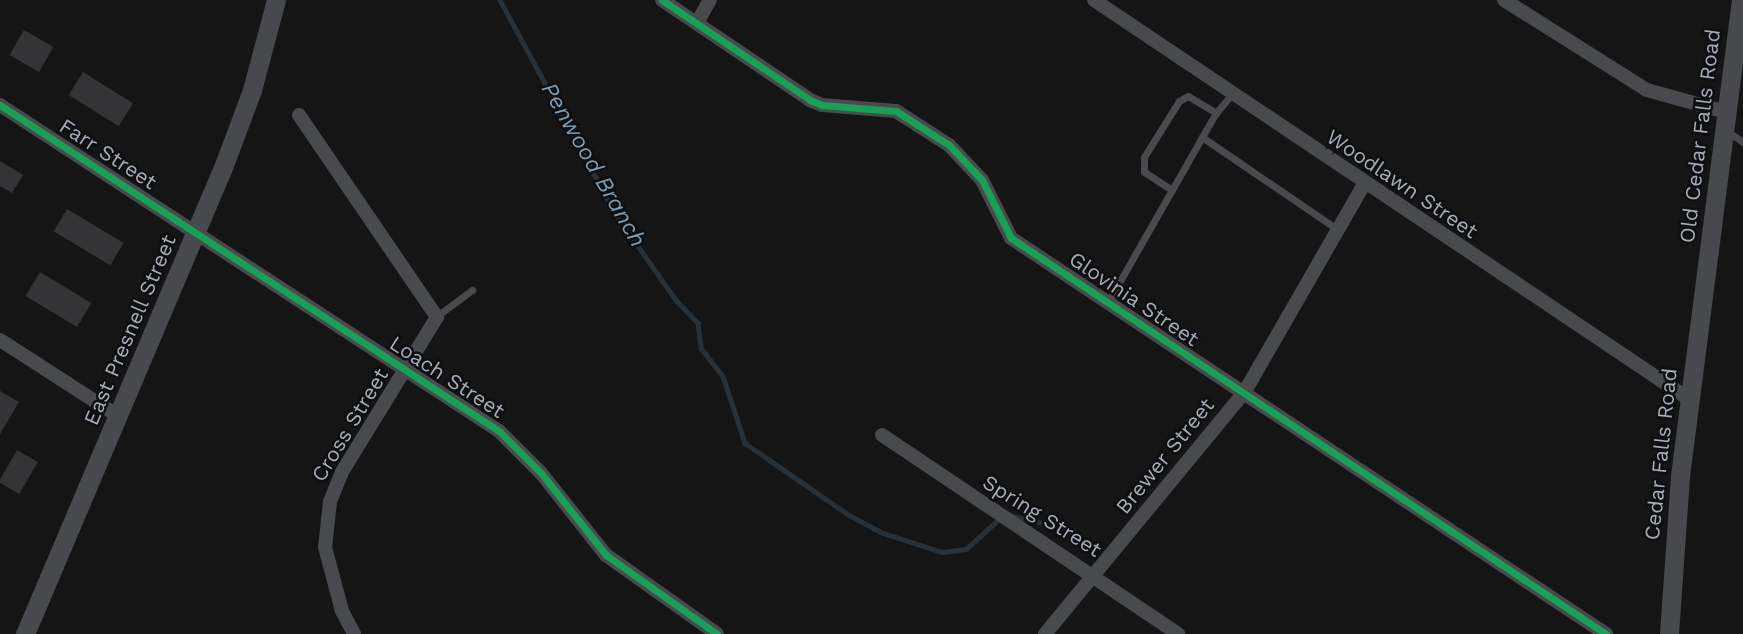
<!DOCTYPE html>
<html>
<head>
<meta charset="utf-8">
<style>
	body { margin:0 }
	#map { position:relative; width:1743px; height:634px; overflow:hidden; background:#151515; font-family:"Work Sans",sans-serif }
	div>[style] { position:absolute }
	.stream>* { height:4.5px; margin:-2.25px; padding:0 2.25px; transform-origin:2.25px; border-radius:2.25px; background:#283137 }
	.building>* { inset:0; background:#343436; transform-origin:0 0 }
	.lane>* { height:7px; margin:-3.5px; padding:0 3.5px; transform-origin:3.5px; border-radius:3.5px; background:#494a4e }
	.street>* { height:14px; margin:-7px; padding:0 7px; transform-origin:7px; border-radius:7px; background:#494a4e }
	.secondary>* { height:19px; margin:-9.5px; padding:0 9.5px; transform-origin:9.5px; border-radius:9.5px; background:#48494c }
	.cycleway>* { height:7px; margin:-3.5px; padding:0 3.5px; transform-origin:3.5px; border-radius:3.5px; background:#1a9f57 }
	span { translate:-50% -50%; white-space:nowrap; text-align:center; line-height:1.15; -webkit-text-stroke:5px #0f0f11; paint-order:stroke }
	.street-label { font-size:21px; color:#a5acb6 }
	.water-label { font-size:23px; color:#7b9cb2; font-style:italic }
</style>
</head>
<body>
<div id="map">
	<div class="stream">
		<i style="left:500px;top:0;width:246px;rotate:61.6deg"></i>
		<i style="left:617px;top:216px;width:103px;rotate:54.9deg"></i>
		<i style="left:676px;top:300px;width:32px;rotate:46deg"></i>
		<i style="left:698px;top:323px;width:25px;rotate:83deg"></i>
		<i style="left:701px;top:348px;width:36px;rotate:52deg"></i>
		<i style="left:723px;top:376px;width:71px;rotate:71.8deg"></i>
		<i style="left:745px;top:443px;width:126px;rotate:34.7deg"></i>
		<i style="left:849px;top:515px;width:38px;rotate:28deg"></i>
		<i style="left:883px;top:533px;width:62px;rotate:17.9deg"></i>
		<i style="left:942px;top:552px;width:24px;rotate:-7deg"></i>
		<i style="left:966px;top:549px;width:47px;rotate:-42.4deg"></i>
		<i style="left:1009px;top:515px;width:66px;rotate:13.2deg"></i>
	</div>
	<div class="building">
		<i style="left:24px;top:30px;width:34px;height:29px;rotate:30deg"></i>
		<i style="left:83px;top:72px;width:59px;height:27px;rotate:32deg"></i>
		<i style="clip-path:polygon(0 161px,23px 175px,12px 193px,0 186px)"></i>
		<i style="left:67px;top:209px;width:66px;height:26px;rotate:31deg"></i>
		<i style="left:40px;top:272px;width:60px;height:28px;rotate:31deg"></i>
		<i style="clip-path:polygon(0 391px,19px 402px,0 434px)"></i>
		<i style="left:17px;top:450px;width:24px;height:37px;rotate:30deg"></i>
	</div>
	<div class="lane">
		<i style="left:1727px;top:131px;width:19px;rotate:35deg"></i>
		<i style="left:1202px;top:137px;width:163px;rotate:34.3deg"></i>
		<i style="left:1172px;top:190px;width:33px;rotate:-147deg"></i>
		<i style="left:1144px;top:172px;width:15px;rotate:-90deg"></i>
		<i style="left:1144px;top:157px;width:66px;rotate:-58deg"></i>
		<i style="left:1179px;top:101px;width:10px;rotate:-29deg"></i>
		<i style="left:1188px;top:96px;width:33px;rotate:31deg"></i>
		<i style="left:1108px;top:302px;width:218px;rotate:-60.3deg"></i>
		<i style="left:1216px;top:113px;width:25px;rotate:-50deg"></i>
		<i style="left:437px;top:316px;width:44px;rotate:-36.6deg"></i>
	</div>
	<div class="street">
		<i style="left:662px;top:0;width:179px;rotate:34deg"></i>
		<i style="left:810px;top:100px;width:13px;rotate:23deg"></i>
		<i style="left:822px;top:105px;width:74px;rotate:4.6deg"></i>
		<i style="left:896px;top:111px;width:63px;rotate:32.7deg"></i>
		<i style="left:949px;top:145px;width:48px;rotate:46.7deg"></i>
		<i style="left:982px;top:180px;width:65px;rotate:63.4deg"></i>
		<i style="left:1011px;top:238px;width:715px;rotate:33.65deg"></i>
		<i style="left:1094px;top:0;width:716px;rotate:33.85deg"></i>
		<i style="left:1504px;top:0;width:169px;rotate:32.2deg"></i>
		<i style="left:1647px;top:90px;width:82px;rotate:15.6deg"></i>
		<i style="left:697px;top:23px;width:26px;rotate:-61deg"></i>
		<i style="left:0;top:105px;width:596px;rotate:33.16deg"></i>
		<i style="left:499px;top:431px;width:59px;rotate:45deg"></i>
		<i style="left:541px;top:473px;width:105px;rotate:51.6deg"></i>
		<i style="left:606px;top:555px;width:136px;rotate:35.4deg"></i>
		<i style="left:299px;top:115px;width:245px;rotate:55.7deg"></i>
		<i style="left:437px;top:317px;width:182px;rotate:121.5deg"></i>
		<i style="left:342px;top:472px;width:32px;rotate:112deg"></i>
		<i style="left:330px;top:502px;width:45px;rotate:96.3deg"></i>
		<i style="left:325px;top:547px;width:66px;rotate:75.1deg"></i>
		<i style="left:342px;top:611px;width:26px;rotate:62deg"></i>
		<i style="left:0;top:340px;width:140px;rotate:32.8deg"></i>
		<i style="left:882px;top:435px;width:357px;rotate:33.9deg"></i>
		<i style="left:1045px;top:634px;width:313px;rotate:-50.5deg"></i>
		<i style="left:1244px;top:393px;width:241px;rotate:-60.1deg"></i>
	</div>
	<div class="secondary">
		<i style="left:25px;top:634px;width:509px;rotate:-67.01deg"></i>
		<i style="left:224px;top:165px;width:80px;rotate:-69.5deg"></i>
		<i style="left:252px;top:90px;width:93px;rotate:-75.1deg"></i>
		<i style="left:1669px;top:634px;width:158px;rotate:-86deg"></i>
		<i style="left:1680px;top:476px;width:480px;rotate:-82.7deg"></i>
	</div>
	<div class="cycleway">
		<i style="left:662px;top:0;width:179px;rotate:34deg"></i>
		<i style="left:810px;top:100px;width:13px;rotate:23deg"></i>
		<i style="left:822px;top:105px;width:74px;rotate:4.6deg"></i>
		<i style="left:896px;top:111px;width:63px;rotate:32.7deg"></i>
		<i style="left:949px;top:145px;width:48px;rotate:46.7deg"></i>
		<i style="left:982px;top:180px;width:65px;rotate:63.4deg"></i>
		<i style="left:1011px;top:238px;width:715px;rotate:33.65deg"></i>
		<i style="left:0;top:105px;width:596px;rotate:33.16deg"></i>
		<i style="left:499px;top:431px;width:59px;rotate:45deg"></i>
		<i style="left:541px;top:473px;width:105px;rotate:51.6deg"></i>
		<i style="left:606px;top:555px;width:136px;rotate:35.4deg"></i>
	</div>
	<div class="street-label">
		<span style="left:1700px;top:136px;rotate:-83deg">Old Cedar Falls Road</span>
		<span style="left:108px;top:154px;rotate:33deg">Farr Street</span>
		<span style="left:1402px;top:184px;rotate:34deg">Woodlawn Street</span>
		<span style="left:1134px;top:299px;rotate:34deg">Glovinia Street</span>
		<span style="left:130px;top:330px;rotate:-67deg">East Presnell Street</span>
		<span style="left:447px;top:377px;rotate:33deg">Loach Street</span>
		<span style="left:350px;top:425px;rotate:-59deg">Cross Street</span>
		<span style="left:1661px;top:454px;rotate:-84deg">Cedar Falls Road</span>
		<span style="left:1165px;top:456px;rotate:-51deg">Brewer Street</span>
		<span style="left:1042px;top:516px;rotate:32deg">Spring Street</span>
	</div>
	<div class="water-label">
		<span style="left:593px;top:165px;rotate:60deg">Penwood Branch</span>
	</div>
</div>
</body>
</html>
